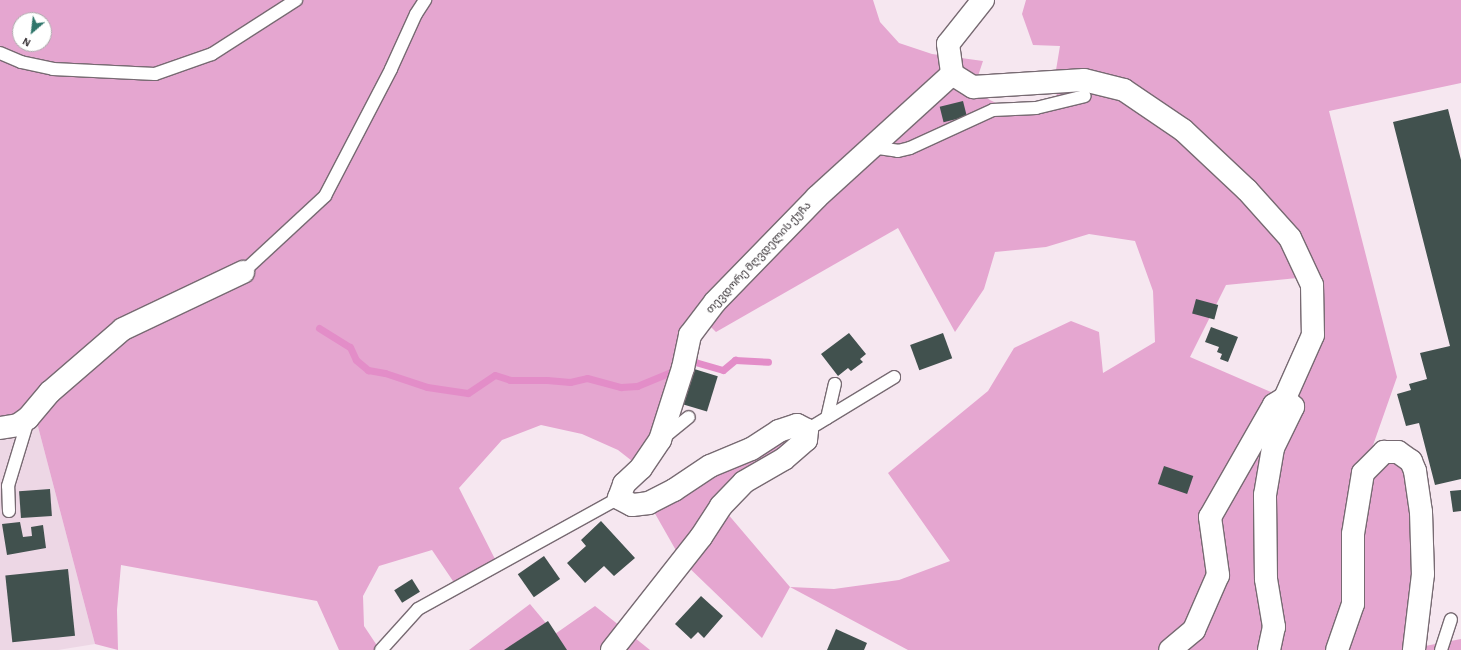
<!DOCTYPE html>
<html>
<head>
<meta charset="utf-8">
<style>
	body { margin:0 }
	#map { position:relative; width:1461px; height:650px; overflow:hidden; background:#f6e7f0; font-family:"Alegreya Sans","Noto Sans Georgian",sans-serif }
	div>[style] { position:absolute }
	.built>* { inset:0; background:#edd7e5 }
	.green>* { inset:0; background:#e5a6d0 }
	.stream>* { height:7px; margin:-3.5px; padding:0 3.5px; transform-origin:3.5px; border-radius:3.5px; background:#e38dc8 }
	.building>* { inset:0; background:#41514e; transform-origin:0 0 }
	.roads { filter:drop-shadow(1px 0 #776a72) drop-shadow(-1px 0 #776a72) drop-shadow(0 1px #776a72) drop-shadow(0 -1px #776a72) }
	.service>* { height:12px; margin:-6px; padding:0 6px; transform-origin:6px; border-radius:6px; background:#fff }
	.minor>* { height:22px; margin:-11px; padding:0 11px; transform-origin:11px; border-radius:11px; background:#fff }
	.tertiary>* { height:22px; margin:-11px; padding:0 11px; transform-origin:11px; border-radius:11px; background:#fff }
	span { translate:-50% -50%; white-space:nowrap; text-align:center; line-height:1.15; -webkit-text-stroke:4px #fff; paint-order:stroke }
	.street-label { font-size:11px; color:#322c30 }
	.north { position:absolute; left:12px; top:12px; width:40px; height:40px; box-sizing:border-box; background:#fff; border:1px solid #adabac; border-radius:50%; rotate:208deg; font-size:11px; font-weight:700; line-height:16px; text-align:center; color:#322c30 }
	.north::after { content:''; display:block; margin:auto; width:14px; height:18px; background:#30766b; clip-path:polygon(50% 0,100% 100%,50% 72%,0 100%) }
</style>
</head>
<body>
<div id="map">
	<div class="built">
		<i style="clip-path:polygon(36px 419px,95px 644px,58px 650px,0 650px,0 439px)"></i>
	</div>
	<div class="green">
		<i style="clip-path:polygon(evenodd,0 0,873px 0,880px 22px,899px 43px,932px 54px,983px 61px,978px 76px,953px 75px,990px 100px,1006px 108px,1057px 103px,1056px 70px,1060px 46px,1033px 45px,1022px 14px,1026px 0,1461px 0,1461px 83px,1329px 111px,1397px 377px,1364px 471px,1371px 462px,1411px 461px,1415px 648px,1461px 639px,1461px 650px,908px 650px,790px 587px,762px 638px,682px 561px,649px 503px,807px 430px,721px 506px,790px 587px,834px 589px,899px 580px,950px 561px,888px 473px,988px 391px,1014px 348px,1071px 321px,1099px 332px,1103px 373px,1155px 342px,1153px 291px,1135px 241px,1089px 234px,1046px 247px,995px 252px,984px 289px,955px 332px,898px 228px,716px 332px,703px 319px,641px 468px,618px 450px,582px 434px,541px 425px,502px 440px,459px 488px,498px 565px,457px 587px,432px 550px,379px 566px,363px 596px,364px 626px,380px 650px,339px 650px,317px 601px,121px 565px,117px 610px,118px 650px,95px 644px,36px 419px,0 439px,0 0,20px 20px,44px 20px,44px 44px,20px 44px,20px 20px,0 0,1307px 277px,1312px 345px,1285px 398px,1190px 357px,1226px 285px,1307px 277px)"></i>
		<i style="clip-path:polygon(530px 604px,555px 634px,595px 606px,650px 650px,469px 650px)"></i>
	</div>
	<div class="stream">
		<i style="left:319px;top:328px;width:36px;rotate:32deg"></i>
		<i style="left:350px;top:347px;width:14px;rotate:65deg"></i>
		<i style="left:356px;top:360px;width:16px;rotate:40deg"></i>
		<i style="left:368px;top:370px;width:17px;rotate:10deg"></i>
		<i style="left:385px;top:373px;width:44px;rotate:18.4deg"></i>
		<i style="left:427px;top:387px;width:41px;rotate:8.3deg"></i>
		<i style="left:468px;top:393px;width:32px;rotate:-34deg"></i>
		<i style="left:495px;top:375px;width:16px;rotate:18deg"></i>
		<i style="left:510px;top:380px;width:37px"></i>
		<i style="left:547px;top:380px;width:23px;rotate:5deg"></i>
		<i style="left:570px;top:382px;width:17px;rotate:-13deg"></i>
		<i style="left:587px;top:378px;width:35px;rotate:15deg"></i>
		<i style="left:621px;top:387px;width:16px;rotate:-4deg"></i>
		<i style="left:637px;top:386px;width:44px;rotate:-22.5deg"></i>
		<i style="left:688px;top:365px;width:8px;rotate:-23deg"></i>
		<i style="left:695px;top:362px;width:29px;rotate:16deg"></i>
		<i style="left:723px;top:370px;width:16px;rotate:-40deg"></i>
		<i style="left:735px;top:360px;width:33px;rotate:3deg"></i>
	</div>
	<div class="building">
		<i style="left:963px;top:101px;width:16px;height:24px;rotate:76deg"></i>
		<i style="clip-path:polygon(1448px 109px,1461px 160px,1461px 479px,1435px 485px,1419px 423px,1406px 426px,1397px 394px,1411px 390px,1409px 384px,1427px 379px,1420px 353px,1450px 346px,1393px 122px)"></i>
		<i style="left:1196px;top:299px;width:23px;height:15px;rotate:15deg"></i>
		<i style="clip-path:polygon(1211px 327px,1238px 337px,1228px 362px,1220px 359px,1222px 354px,1217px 352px,1219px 347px,1205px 342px)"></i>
		<i style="clip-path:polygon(849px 333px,866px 354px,860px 359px,863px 362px,851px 371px,848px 368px,838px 376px,821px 354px)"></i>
		<i style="left:943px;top:333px;width:27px;height:35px;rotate:70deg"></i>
		<i style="left:691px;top:368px;width:28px;height:37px;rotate:17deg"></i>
		<i style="left:1164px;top:466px;width:31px;height:19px;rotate:19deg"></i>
		<i style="left:50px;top:489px;width:27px;height:31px;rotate:86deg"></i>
		<i style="clip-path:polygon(1461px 490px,1461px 511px,1453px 512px,1450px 491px)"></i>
		<i style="clip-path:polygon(601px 521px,635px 558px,614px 576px,604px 566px,585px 583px,567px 563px,586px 546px,581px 540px)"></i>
		<i style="clip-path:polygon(20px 522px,23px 537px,32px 536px,31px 527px,43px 525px,46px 548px,7px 555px,2px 524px)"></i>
		<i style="left:544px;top:556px;width:28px;height:32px;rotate:55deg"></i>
		<i style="left:68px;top:569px;width:67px;height:63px;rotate:84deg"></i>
		<i style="left:412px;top:579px;width:15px;height:21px;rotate:58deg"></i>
		<i style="clip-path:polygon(701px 596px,723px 616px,704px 638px,698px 632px,691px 639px,675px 624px)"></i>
		<i style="clip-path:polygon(548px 621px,567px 650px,504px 650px)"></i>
		<i style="clip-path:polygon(836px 629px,867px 643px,864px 650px,827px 650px)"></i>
	</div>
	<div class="roads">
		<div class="service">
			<i style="left:0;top:53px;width:23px;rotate:23deg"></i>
			<i style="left:21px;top:62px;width:33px;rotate:12deg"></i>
			<i style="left:53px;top:69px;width:102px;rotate:2.8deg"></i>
			<i style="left:155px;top:74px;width:60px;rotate:-19.3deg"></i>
			<i style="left:212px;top:54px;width:100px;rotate:-32.7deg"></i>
			<i style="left:871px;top:147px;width:27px;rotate:8deg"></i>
			<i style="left:898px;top:151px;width:12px;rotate:-14deg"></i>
			<i style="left:910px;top:148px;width:91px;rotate:-24.6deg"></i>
			<i style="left:993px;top:110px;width:43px;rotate:-2.7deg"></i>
			<i style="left:1036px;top:108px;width:50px;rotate:-13.8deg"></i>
			<i style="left:243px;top:272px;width:112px;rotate:-42.8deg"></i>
			<i style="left:325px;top:196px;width:143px;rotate:-62.5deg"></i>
			<i style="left:391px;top:69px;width:60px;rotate:-65.6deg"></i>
			<i style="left:416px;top:14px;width:17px;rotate:-57deg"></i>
			<i style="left:827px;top:418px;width:35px;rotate:-77deg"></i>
			<i style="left:807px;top:430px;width:102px;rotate:-31.3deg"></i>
			<i style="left:663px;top:438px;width:33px;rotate:-39deg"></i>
			<i style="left:9px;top:511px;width:25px;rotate:-92deg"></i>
			<i style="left:8px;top:486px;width:69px;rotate:-73.1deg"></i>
			<i style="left:381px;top:650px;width:55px;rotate:-47.9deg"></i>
			<i style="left:418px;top:609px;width:230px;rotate:-28.9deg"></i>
			<i style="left:1441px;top:650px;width:32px;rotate:-72deg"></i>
		</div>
		<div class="minor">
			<i style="left:0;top:428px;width:18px;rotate:-9deg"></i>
			<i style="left:18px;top:425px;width:12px;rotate:-35deg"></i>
			<i style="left:28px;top:418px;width:34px;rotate:-50deg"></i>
			<i style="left:50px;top:392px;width:96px;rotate:-40.8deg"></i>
			<i style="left:123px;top:329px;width:133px;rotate:-25.4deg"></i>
			<i style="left:612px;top:650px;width:144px;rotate:-51.8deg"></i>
			<i style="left:701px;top:537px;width:37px;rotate:-57deg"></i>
			<i style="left:721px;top:506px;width:33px;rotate:-46deg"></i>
			<i style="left:744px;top:482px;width:46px;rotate:-29.9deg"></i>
			<i style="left:784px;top:459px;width:29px;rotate:-41deg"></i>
			<i style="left:806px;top:440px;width:10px;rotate:-84deg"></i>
			<i style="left:807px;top:430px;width:11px;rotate:-153deg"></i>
			<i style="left:797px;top:425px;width:19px;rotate:162deg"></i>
			<i style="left:779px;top:431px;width:33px;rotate:147deg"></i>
			<i style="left:751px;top:449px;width:44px;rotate:157.5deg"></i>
			<i style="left:710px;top:466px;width:43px;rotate:146.3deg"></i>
			<i style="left:674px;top:490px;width:28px;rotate:153deg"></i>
			<i style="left:649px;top:503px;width:17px;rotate:173deg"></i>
			<i style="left:632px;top:505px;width:15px;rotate:-152deg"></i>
			<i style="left:619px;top:498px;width:15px;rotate:-70deg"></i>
			<i style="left:624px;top:484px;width:23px;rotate:-43deg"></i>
			<i style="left:641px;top:468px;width:34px;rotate:-56deg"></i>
			<i style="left:660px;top:440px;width:76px;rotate:-72.3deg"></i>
			<i style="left:683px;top:368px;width:34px;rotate:-78deg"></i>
			<i style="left:690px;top:335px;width:41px;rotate:-52.9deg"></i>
			<i style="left:715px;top:302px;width:146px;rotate:-45.8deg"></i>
			<i style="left:817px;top:197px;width:183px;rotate:-42.3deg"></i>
			<i style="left:1269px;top:650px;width:24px;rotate:-78deg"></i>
			<i style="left:1274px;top:627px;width:49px;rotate:-99.5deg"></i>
			<i style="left:1266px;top:579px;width:84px;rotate:-90.7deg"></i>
			<i style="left:1265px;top:495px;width:48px;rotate:-80.3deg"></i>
			<i style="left:1273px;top:448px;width:46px;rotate:-64deg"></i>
			<i style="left:1293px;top:407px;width:12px;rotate:-132deg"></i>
			<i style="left:1337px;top:650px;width:49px;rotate:-70.8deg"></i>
			<i style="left:1353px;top:604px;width:70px;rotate:-90deg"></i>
			<i style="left:1353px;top:534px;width:62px;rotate:-80.7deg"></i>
			<i style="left:1363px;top:473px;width:30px;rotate:-45deg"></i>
			<i style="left:1384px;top:452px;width:14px"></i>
			<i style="left:1398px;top:452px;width:16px;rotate:35deg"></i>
			<i style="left:1411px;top:461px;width:11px;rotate:68deg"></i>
			<i style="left:1415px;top:471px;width:41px;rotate:81.7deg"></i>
			<i style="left:1421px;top:512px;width:62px;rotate:88.2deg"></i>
			<i style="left:1423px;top:574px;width:77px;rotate:96.8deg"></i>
		</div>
		<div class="tertiary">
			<i style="left:983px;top:0;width:56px;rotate:128.5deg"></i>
			<i style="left:948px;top:44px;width:30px;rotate:82deg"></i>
			<i style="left:952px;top:74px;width:25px;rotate:32deg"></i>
			<i style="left:973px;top:87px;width:111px;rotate:-3.6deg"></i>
			<i style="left:1084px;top:80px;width:41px;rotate:14deg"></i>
			<i style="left:1124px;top:90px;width:71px;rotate:34.1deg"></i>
			<i style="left:1183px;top:130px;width:88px;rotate:43.2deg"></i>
			<i style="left:1247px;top:190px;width:64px;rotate:48.1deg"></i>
			<i style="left:1290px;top:238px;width:52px;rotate:64.9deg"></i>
			<i style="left:1312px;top:285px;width:50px;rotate:88.9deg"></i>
			<i style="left:1313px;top:335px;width:69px;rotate:114deg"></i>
			<i style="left:1285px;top:398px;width:13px;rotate:148deg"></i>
			<i style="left:1274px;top:405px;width:129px;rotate:119.7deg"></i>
			<i style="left:1210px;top:517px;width:59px;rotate:82.1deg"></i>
			<i style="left:1218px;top:575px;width:60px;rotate:113.6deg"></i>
			<i style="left:1194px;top:630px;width:31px;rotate:140deg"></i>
		</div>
	</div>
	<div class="street-label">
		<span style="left:759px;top:258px;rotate:-47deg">თევდორე მღვდელის ქუჩა</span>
	</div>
	<div class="north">N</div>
</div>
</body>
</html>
